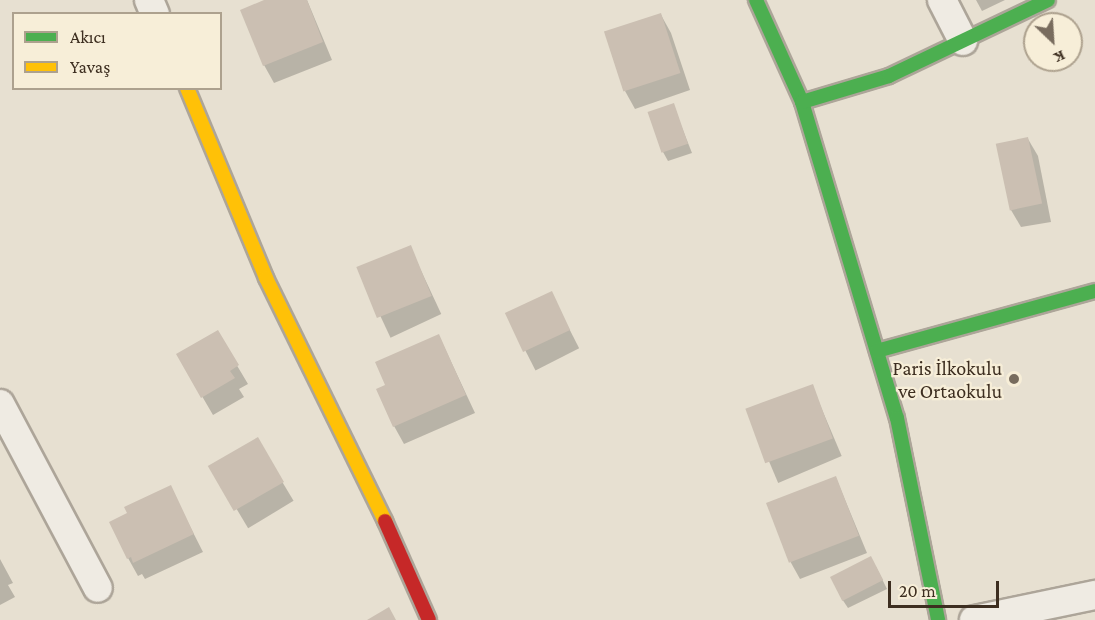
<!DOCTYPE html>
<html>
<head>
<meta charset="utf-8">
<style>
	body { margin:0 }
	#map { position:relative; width:1095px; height:620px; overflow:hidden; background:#e7e0d1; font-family:"Crimson Pro",serif }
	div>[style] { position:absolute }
	.shadow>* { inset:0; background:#0003; transform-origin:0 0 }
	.building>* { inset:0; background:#cbbfb2; transform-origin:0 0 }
	.roads { filter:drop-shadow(2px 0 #ada599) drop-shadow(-2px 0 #ada599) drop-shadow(0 2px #ada599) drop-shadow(0 -2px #ada599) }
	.street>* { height:28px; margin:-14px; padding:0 14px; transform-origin:14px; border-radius:14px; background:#efebe3 }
	.fast>* { height:14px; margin:-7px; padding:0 7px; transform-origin:7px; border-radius:7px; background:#4caf50 }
	.slow>* { height:14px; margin:-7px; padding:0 7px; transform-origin:7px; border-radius:7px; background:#ffc107 }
	.jam>* { height:14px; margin:-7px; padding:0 7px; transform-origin:7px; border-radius:7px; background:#c62828 }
	.dots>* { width:16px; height:16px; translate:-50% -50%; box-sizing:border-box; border:3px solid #f7eed8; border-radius:50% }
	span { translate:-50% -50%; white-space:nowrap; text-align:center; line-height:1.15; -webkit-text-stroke:4.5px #f7eed8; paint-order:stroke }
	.poi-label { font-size:20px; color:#3d2e20 }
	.right { translate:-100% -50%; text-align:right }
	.legend { position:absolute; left:12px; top:12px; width:210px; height:78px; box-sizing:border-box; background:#f7eed8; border:2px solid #ada18e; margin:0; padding:8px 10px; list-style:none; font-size:18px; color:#3d2e20 }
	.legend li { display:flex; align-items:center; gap:12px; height:30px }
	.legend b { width:30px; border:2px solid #ada18e }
	.north { position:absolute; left:1023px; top:12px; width:60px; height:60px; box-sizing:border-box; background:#f7eed8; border:2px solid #ada18e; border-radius:50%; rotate:155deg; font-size:16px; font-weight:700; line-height:24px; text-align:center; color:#3d2e20 }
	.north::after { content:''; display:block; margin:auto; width:21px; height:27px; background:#786c5e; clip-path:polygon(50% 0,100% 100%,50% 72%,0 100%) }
	.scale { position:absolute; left:888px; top:581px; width:111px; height:27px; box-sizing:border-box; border:3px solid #3d2e20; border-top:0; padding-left:8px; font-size:18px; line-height:21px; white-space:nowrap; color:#3d2e20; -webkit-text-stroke:4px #f7eed8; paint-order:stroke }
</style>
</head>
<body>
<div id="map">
	<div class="shadow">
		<i style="clip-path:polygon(268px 0,307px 0,332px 60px,274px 83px,264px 65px)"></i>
		<i style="clip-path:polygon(976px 0,1005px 0,982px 11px)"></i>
		<i style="clip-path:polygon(661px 15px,671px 33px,690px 90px,635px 109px,625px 91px)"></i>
		<i style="clip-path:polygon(673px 105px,692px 153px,668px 161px,663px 152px)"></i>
		<i style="clip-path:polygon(1028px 139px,1038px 156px,1051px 222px,1021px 227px,1011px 210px)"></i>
		<i style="left:410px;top:247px;width:74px;height:56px;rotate:65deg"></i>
		<i style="left:551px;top:293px;width:62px;height:49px;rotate:63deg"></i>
		<i style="clip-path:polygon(217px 332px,248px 384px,239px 389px,244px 397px,213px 415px,178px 355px)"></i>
		<i style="clip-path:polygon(439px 336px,475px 413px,404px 444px,394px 426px,387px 386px)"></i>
		<i style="left:812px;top:386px;width:76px;height:69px;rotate:67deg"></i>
		<i style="left:257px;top:440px;width:71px;height:53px;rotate:59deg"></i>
		<i style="clip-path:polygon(836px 478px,867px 553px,800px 579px,790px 561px)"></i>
		<i style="clip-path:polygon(170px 487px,203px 552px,145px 579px,142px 574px,138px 576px,128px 558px)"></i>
		<i style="clip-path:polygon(0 559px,13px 583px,8px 585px,15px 597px,0 605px)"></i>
		<i style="clip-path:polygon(876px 567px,887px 589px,848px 608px,842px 599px)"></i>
	</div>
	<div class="building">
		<i style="clip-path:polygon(264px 0,307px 0,323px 42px,263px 66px,240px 10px)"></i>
		<i style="left:661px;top:13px;width:63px;height:60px;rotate:72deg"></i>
		<i style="left:674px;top:103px;width:43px;height:28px;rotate:71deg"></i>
		<i style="left:1028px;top:137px;width:68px;height:33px;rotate:78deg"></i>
		<i style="left:411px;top:245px;width:55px;height:59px;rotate:68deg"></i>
		<i style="left:552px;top:291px;width:43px;height:52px;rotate:65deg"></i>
		<i style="clip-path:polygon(218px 330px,239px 365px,230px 371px,235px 378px,201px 398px,176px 354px)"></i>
		<i style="clip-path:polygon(439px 334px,466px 395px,393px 427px,376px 389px,385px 385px,375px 362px)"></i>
		<i style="left:813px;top:384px;width:58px;height:72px;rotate:70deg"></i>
		<i style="left:258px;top:437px;width:52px;height:58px;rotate:60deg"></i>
		<i style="left:836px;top:476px;width:64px;height:75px;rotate:69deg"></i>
		<i style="clip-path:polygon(171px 485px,194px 534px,133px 563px,131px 557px,127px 559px,109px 522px,127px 513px,124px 507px)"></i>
		<i style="left:871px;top:556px;width:27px;height:46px;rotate:63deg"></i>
		<i style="clip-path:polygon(389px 607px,396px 620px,367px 620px)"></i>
	</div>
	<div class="roads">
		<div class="street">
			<i style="left:149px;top:0;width:15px;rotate:67deg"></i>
			<i style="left:942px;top:0;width:46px;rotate:62.9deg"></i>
			<i style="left:0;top:404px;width:208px;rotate:62deg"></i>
			<i style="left:974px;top:620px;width:124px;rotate:-11.7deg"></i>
		</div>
		<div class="fast">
			<i style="left:756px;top:0;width:112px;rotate:65.7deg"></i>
			<i style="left:802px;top:102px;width:330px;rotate:73.3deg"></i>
			<i style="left:897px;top:418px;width:206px;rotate:78.5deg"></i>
			<i style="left:802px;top:102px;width:91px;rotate:-16.6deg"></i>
			<i style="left:889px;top:76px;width:176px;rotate:-25.5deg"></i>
			<i style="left:877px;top:351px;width:226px;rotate:-15.4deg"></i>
		</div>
		<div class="slow">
			<i style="left:187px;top:88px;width:206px;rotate:67.4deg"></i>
			<i style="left:266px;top:278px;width:271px;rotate:63.9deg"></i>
		</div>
		<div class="jam">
			<i style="left:385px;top:521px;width:108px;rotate:66deg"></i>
		</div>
	</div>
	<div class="dots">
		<i style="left:1014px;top:379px;background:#786c5e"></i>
	</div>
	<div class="poi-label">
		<span class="right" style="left:1002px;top:380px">Paris İlkokulu<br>ve Ortaokulu</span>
	</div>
	<ul class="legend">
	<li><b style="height:8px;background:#4caf50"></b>Akıcı</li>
	<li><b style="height:8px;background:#ffc107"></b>Yavaş</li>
	</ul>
	<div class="north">K</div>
	<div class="scale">20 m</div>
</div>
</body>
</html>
